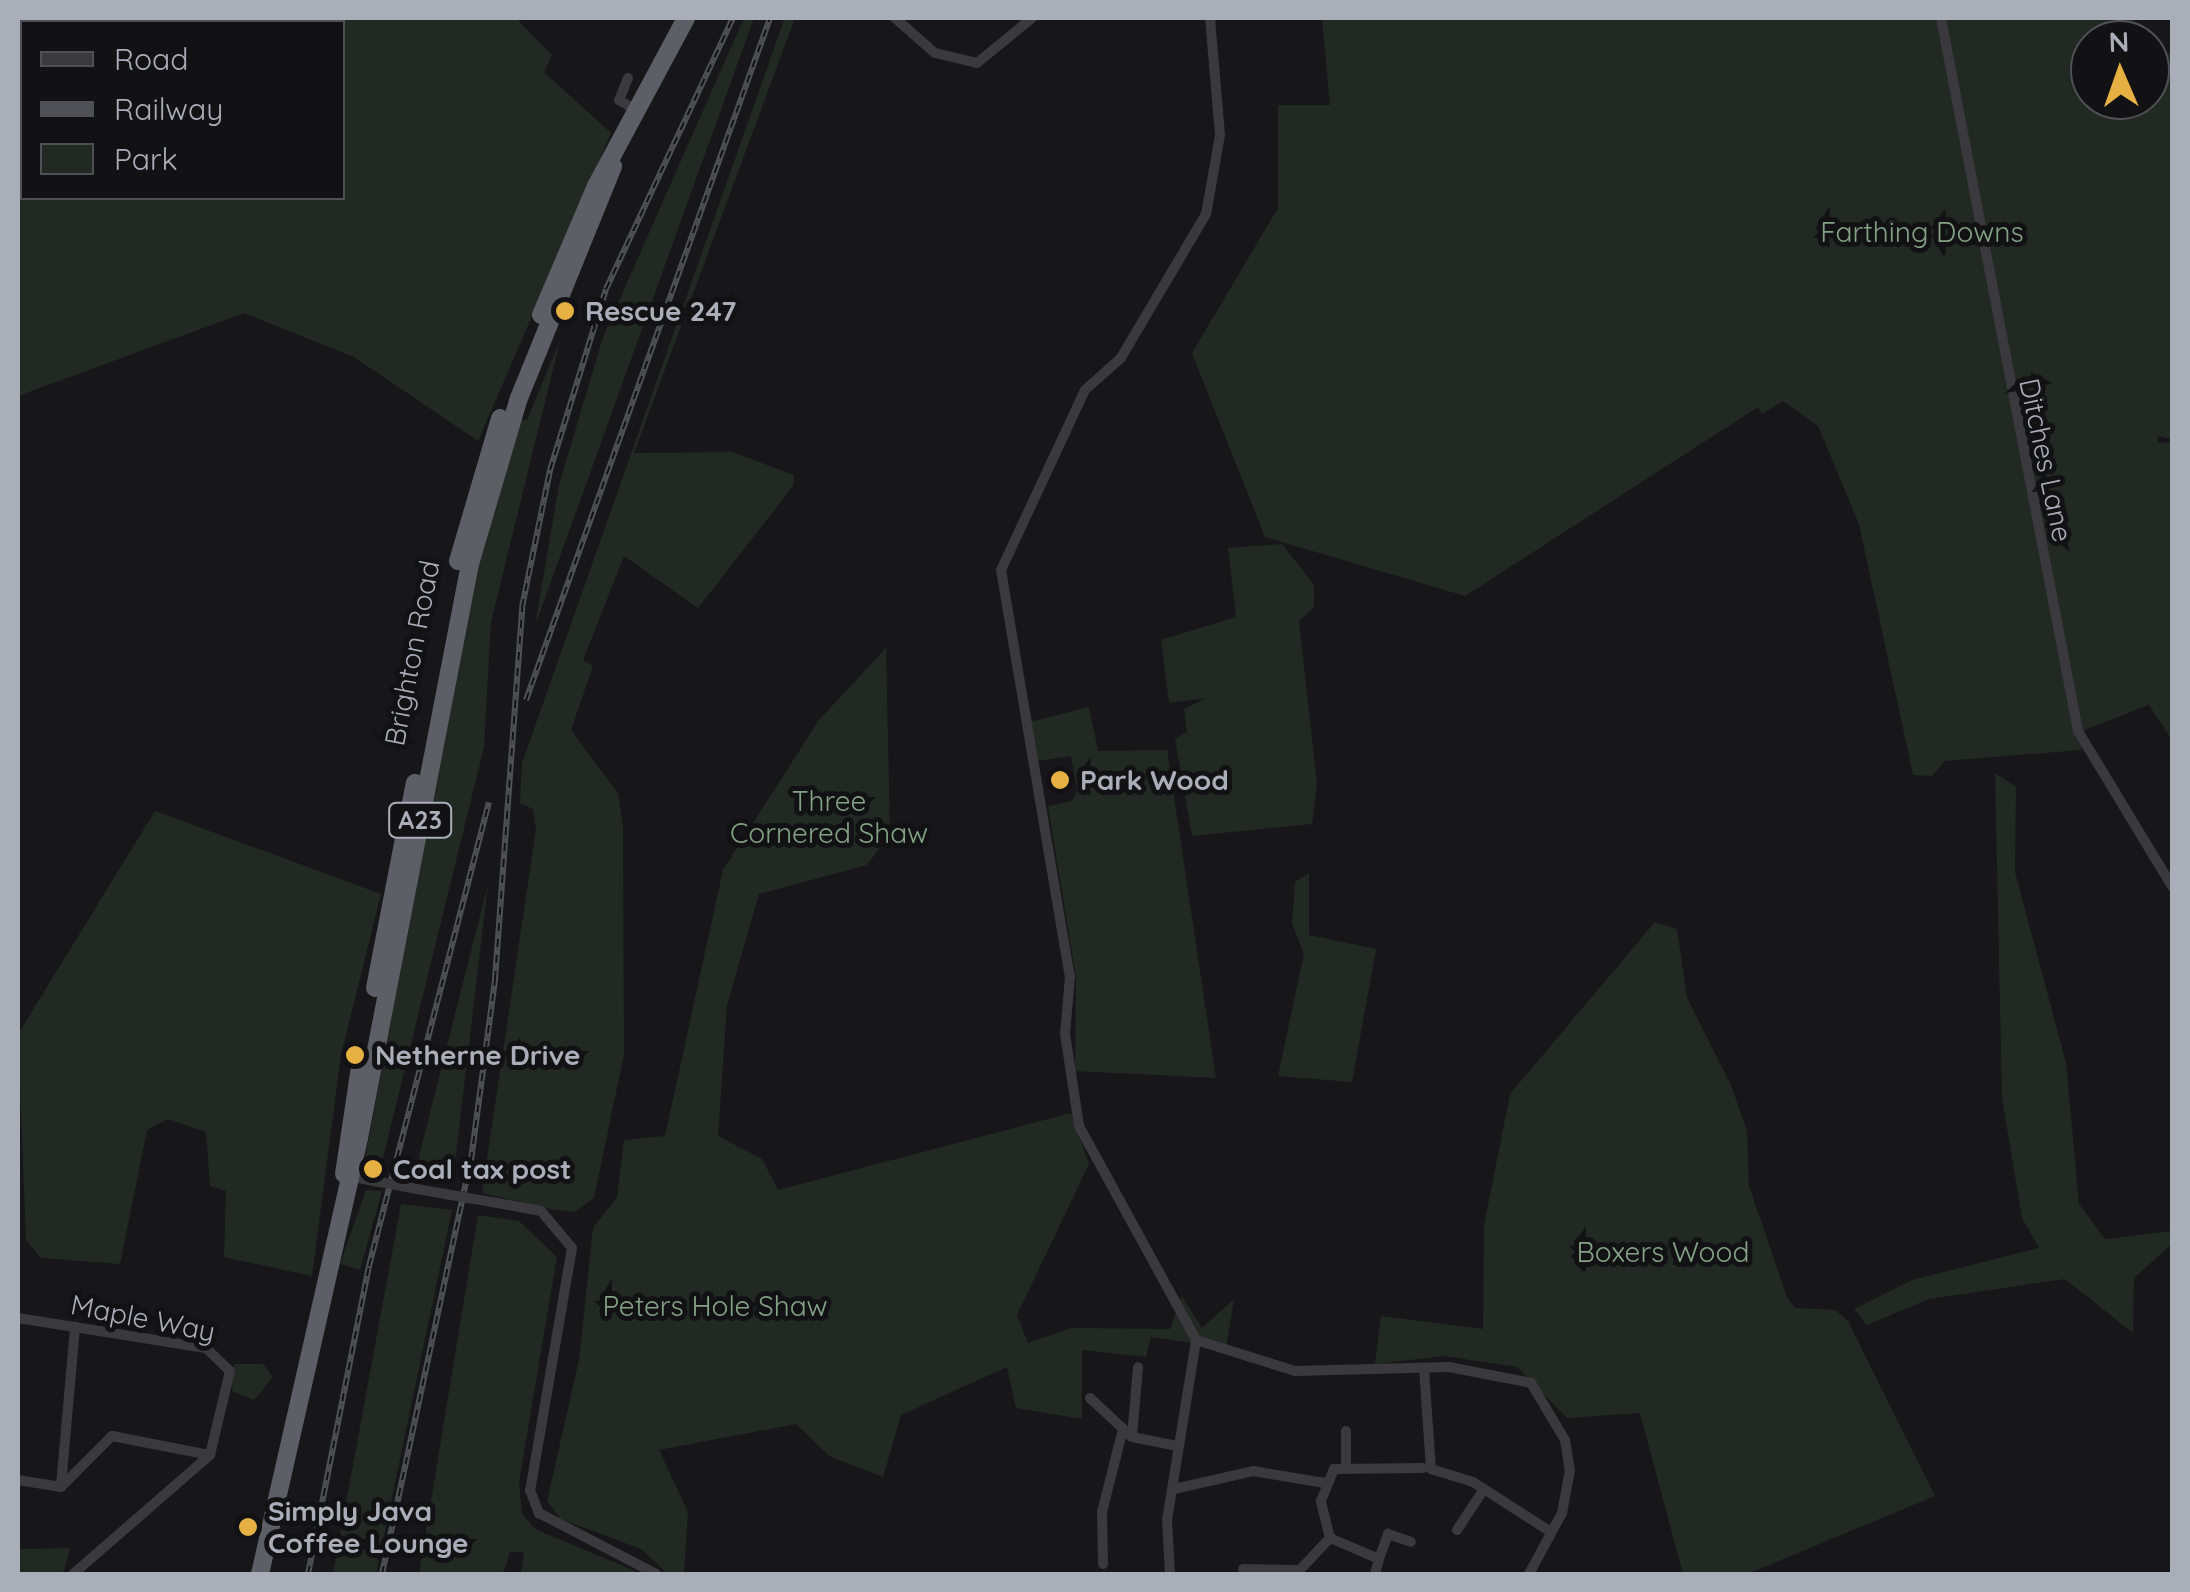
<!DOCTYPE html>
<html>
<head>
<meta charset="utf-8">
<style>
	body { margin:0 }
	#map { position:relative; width:2190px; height:1592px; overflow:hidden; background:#171719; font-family:Quicksand,sans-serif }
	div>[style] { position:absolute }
	.green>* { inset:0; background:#222923 }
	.minor>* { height:10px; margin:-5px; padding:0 5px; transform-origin:5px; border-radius:5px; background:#39393e }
	.trunk>* { height:18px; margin:-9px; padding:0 9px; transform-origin:9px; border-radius:9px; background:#5d5e66 }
	.rail>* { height:6px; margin-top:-3px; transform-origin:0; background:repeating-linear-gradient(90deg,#121214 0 8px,#505157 0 16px); box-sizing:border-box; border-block:2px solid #505157 }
	.minor-bridge>* { height:10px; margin:-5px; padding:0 5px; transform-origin:5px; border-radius:5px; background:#39393e }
	.dots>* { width:28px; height:28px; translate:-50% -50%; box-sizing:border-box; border:5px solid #121214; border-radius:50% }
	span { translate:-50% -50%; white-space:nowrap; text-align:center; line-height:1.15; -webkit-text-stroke:10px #121214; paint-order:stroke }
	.shield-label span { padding:2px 8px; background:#121214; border:2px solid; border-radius:8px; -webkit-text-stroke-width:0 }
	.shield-label { font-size:25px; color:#aaaeb8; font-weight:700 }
	.park-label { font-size:28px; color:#83a285 }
	.poi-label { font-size:28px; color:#aaaeb8; font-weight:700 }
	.left { translate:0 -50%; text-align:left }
	.street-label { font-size:28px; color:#aaaeb8 }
	.frame { position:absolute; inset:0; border:20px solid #aaaeb8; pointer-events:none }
	.legend { position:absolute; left:20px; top:20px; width:325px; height:180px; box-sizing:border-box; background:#121214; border:2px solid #4f5056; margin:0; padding:12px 18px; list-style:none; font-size:30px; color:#aaaeb8 }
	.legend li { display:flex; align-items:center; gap:20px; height:50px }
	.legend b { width:50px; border:2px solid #4f5056 }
	.north { position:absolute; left:2070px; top:20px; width:100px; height:100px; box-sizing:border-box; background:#121214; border:2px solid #4f5056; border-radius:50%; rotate:358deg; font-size:28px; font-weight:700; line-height:40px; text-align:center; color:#aaaeb8 }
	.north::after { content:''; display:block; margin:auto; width:35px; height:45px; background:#e6b142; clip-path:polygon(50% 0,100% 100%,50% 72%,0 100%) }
</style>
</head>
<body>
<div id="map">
	<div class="green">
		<i style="clip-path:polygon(evenodd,18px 18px,516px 18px,552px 55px,544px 72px,611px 133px,478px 441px,354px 357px,244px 313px,18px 396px,18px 18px,22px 22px,342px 22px,342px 198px,22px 198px,22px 22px)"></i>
		<i style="clip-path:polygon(744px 18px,754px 18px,535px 626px,559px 485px,603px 337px)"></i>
		<i style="clip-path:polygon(795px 18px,634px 453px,732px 452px,794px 475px,793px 486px,698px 608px,624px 556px,583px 660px,593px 666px,571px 730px,618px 793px,623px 827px,624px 1054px,594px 1198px,575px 1212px,551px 1209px,482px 1193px,536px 829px,533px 809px,520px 803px,522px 763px,784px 20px)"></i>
		<i style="clip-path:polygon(1322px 18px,2133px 18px,2140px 40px,2090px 40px,2090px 100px,2150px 100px,2150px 56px,2172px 53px,2172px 439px,2158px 436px,2157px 443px,2172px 442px,2172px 740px,2149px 705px,2084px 730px,2081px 750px,1945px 761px,1932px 776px,1913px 775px,1859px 524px,1818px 426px,1783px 401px,1762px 414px,1758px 407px,1465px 596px,1265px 537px,1192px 353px,1278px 208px,1278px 105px,1330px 105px)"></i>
		<i style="clip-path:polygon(560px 341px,491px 622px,484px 747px,381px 1166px,365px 1159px,475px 567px,518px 419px,527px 420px)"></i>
		<i style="clip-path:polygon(1282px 544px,1314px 585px,1314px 607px,1299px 621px,1317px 783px,1312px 824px,1192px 836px,1175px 739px,1187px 732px,1184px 709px,1206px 698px,1169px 703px,1161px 640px,1236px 617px,1228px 548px)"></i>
		<i style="clip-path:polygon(886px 648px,890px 834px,867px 865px,759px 894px,727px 1005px,718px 1136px,762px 1159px,778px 1190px,1071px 1113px,1089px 1164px,1017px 1315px,1028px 1343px,1071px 1328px,1170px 1329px,1182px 1296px,1202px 1328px,1234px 1299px,1226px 1348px,1151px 1337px,1146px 1357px,1082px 1350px,1082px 1419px,1016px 1408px,1007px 1367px,901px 1415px,883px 1477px,829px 1456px,796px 1424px,659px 1450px,688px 1512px,684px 1574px,668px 1574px,641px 1549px,561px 1519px,547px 1501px,579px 1360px,593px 1228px,617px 1197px,624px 1140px,665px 1136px,723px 870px,819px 720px)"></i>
		<i style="clip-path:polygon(1089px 707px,1098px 751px,1167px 750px,1216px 1078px,1075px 1071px,1076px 978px,1048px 806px,1072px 801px,1077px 790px,1071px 756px,1038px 761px,1030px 722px)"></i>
		<i style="clip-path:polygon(1995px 773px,2016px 787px,2015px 872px,2066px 1063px,2079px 1204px,2105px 1239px,2172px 1231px,2172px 1244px,2134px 1278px,2133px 1333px,2065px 1279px,1929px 1299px,1867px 1325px,1854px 1309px,1912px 1280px,2039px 1248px,2022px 1218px,2002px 1098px)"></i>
		<i style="clip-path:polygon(155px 811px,381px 894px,341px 1055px,312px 1276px,224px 1257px,226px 1191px,210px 1186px,206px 1132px,168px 1119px,147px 1130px,120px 1264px,41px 1258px,26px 1240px,18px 1034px)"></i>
		<i style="clip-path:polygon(1309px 873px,1309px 935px,1376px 949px,1352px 1082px,1278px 1076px,1304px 954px,1292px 923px,1295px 882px)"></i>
		<i style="clip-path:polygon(488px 884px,453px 1179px,415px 1172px)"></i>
		<i style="clip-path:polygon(1655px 922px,1677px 929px,1687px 998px,1731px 1085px,1747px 1131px,1749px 1186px,1787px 1297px,1795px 1308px,1835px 1310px,1848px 1321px,1935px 1496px,1747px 1574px,1683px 1574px,1640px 1413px,1567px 1418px,1517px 1367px,1444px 1356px,1375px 1364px,1381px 1316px,1483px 1329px,1484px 1225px,1510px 1094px)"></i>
		<i style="clip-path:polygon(366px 1190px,382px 1191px,360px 1270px,340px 1264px)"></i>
		<i style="clip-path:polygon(401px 1204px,452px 1210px,376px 1574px,333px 1574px)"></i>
		<i style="clip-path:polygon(478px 1215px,519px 1221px,557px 1257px,519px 1482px,522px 1514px,535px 1529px,642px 1574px,521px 1574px,524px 1552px,510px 1552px,503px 1574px,419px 1574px)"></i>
		<i style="clip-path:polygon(234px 1364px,263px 1364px,273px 1377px,254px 1400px,232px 1391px)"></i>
		<i style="clip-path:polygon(70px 1548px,63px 1574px,18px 1574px,18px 1549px)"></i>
	</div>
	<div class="minor">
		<i style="left:895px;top:18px;width:53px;rotate:41.2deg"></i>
		<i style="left:935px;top:53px;width:43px;rotate:13.4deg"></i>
		<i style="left:977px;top:63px;width:71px;rotate:-39.3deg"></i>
		<i style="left:1210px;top:18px;width:117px;rotate:85.1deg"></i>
		<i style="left:1220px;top:135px;width:80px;rotate:100deg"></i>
		<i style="left:1206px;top:214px;width:167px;rotate:120.6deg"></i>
		<i style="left:1121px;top:358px;width:48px;rotate:138.4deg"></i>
		<i style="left:1085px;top:390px;width:199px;rotate:115deg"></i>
		<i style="left:1001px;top:570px;width:412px;rotate:80.4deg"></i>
		<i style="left:1070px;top:976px;width:58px;rotate:94.9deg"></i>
		<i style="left:1065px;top:1034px;width:93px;rotate:81.3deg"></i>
		<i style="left:1079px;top:1126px;width:244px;rotate:61.3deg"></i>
		<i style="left:1196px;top:1340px;width:104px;rotate:17.4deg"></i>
		<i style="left:1295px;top:1371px;width:154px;rotate:-1.5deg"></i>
		<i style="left:1449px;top:1367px;width:84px;rotate:11deg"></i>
		<i style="left:1531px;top:1383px;width:66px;rotate:59.2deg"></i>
		<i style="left:1565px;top:1440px;width:30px;rotate:81deg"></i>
		<i style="left:1570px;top:1470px;width:44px;rotate:100.5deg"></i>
		<i style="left:1562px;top:1513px;width:69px;rotate:118.4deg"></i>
		<i style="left:1941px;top:18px;width:726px;rotate:79.12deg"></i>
		<i style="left:2078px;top:731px;width:181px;rotate:58.8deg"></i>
		<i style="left:628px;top:78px;width:24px;rotate:112deg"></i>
		<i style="left:619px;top:100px;width:21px;rotate:31deg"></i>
		<i style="left:345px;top:1175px;width:30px;rotate:12deg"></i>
		<i style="left:417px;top:1189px;width:28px;rotate:10deg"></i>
		<i style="left:492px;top:1202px;width:50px;rotate:10.4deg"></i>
		<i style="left:541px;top:1211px;width:48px;rotate:50deg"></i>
		<i style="left:572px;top:1248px;width:246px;rotate:99.8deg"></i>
		<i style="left:530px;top:1490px;width:25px;rotate:69deg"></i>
		<i style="left:539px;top:1513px;width:132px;rotate:27.5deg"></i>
		<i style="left:18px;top:1318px;width:190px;rotate:9.1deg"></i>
		<i style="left:206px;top:1348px;width:33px;rotate:44deg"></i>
		<i style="left:230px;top:1371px;width:86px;rotate:103.4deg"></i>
		<i style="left:210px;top:1455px;width:181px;rotate:139deg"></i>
		<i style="left:1424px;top:1369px;width:100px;rotate:86deg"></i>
		<i style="left:1431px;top:1469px;width:44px;rotate:17.2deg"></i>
		<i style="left:1473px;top:1482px;width:93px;rotate:32.7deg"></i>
		<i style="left:1090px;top:1398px;width:57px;rotate:42.9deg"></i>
		<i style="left:1132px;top:1437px;width:47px;rotate:11.1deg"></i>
		<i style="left:1346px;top:1431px;width:34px;rotate:90deg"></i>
		<i style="left:1132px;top:1437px;width:70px;rotate:-85.1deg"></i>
		<i style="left:18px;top:1480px;width:44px;rotate:9.2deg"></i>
		<i style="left:61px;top:1485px;width:159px;rotate:-84.9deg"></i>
		<i style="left:61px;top:1487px;width:72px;rotate:-45deg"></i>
		<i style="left:112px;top:1436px;width:100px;rotate:11deg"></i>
		<i style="left:1174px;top:1489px;width:81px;rotate:-12.8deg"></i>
		<i style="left:1253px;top:1471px;width:73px;rotate:9.5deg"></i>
		<i style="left:1457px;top:1530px;width:49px;rotate:-56.6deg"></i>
		<i style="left:1330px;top:1538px;width:38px;rotate:-104deg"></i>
		<i style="left:1321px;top:1501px;width:35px;rotate:-68deg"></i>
		<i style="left:1334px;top:1469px;width:89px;rotate:-0.6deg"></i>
		<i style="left:1330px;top:1538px;width:53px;rotate:23.2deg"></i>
		<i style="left:1379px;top:1559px;width:27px;rotate:-70deg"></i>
		<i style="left:1388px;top:1534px;width:24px;rotate:19deg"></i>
		<i style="left:1103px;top:1564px;width:52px;rotate:-91.1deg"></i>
		<i style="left:1102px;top:1512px;width:86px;rotate:-75.8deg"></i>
		<i style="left:1243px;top:1569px;width:54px;rotate:1.1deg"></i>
		<i style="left:1170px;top:1574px;width:54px;rotate:-93.2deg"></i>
		<i style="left:1167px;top:1520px;width:182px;rotate:-80.8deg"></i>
		<i style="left:1296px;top:1574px;width:50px;rotate:-46.6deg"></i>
		<i style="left:1375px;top:1574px;width:16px;rotate:-75deg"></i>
	</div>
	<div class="trunk">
		<i style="left:541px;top:315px;width:140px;rotate:-66.9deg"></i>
		<i style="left:596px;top:186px;width:191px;rotate:-61.8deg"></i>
		<i style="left:458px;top:561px;width:149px;rotate:-73.6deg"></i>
		<i style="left:375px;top:988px;width:209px;rotate:-79deg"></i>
		<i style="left:344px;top:1174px;width:108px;rotate:-81.5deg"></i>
		<i style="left:260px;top:1574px;width:447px;rotate:-77.2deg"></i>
		<i style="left:359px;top:1138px;width:585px;rotate:-79.06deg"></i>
		<i style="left:470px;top:564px;width:173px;rotate:-73.6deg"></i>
		<i style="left:519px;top:398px;width:250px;rotate:-67.9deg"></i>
	</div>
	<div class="rail">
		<i style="left:526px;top:700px;width:724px;rotate:-70.31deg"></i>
		<i style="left:308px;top:1574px;width:314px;rotate:-78.8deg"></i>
		<i style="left:369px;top:1266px;width:479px;rotate:-75.5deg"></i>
		<i style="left:382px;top:1574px;width:423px;rotate:-77.9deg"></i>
		<i style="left:471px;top:1160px;width:183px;rotate:-82.4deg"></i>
		<i style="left:495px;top:979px;width:373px;rotate:-85.8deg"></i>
		<i style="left:522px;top:607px;width:140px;rotate:-78.4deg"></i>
		<i style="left:550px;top:470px;width:189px;rotate:-72.8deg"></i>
		<i style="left:606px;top:289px;width:299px;rotate:-64.9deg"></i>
	</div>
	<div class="minor-bridge">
		<i style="left:374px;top:1181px;width:44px;rotate:10.5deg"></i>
		<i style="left:445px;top:1194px;width:48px;rotate:9.7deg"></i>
	</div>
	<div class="dots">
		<i style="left:565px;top:311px;background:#e6b142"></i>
		<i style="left:1060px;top:780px;background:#e6b142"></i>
		<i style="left:355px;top:1055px;background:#e6b142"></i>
		<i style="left:373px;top:1169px;background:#e6b142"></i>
		<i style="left:248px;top:1527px;background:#e6b142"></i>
	</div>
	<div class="shield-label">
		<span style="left:420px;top:820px">A23</span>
	</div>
	<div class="park-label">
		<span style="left:1922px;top:232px">Farthing Downs</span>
		<span style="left:829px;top:817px">Three<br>Cornered Shaw</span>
		<span style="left:1663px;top:1252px">Boxers Wood</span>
		<span style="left:715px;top:1306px">Peters Hole Shaw</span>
	</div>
	<div class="poi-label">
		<span class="left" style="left:585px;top:311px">Rescue 247</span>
		<span class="left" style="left:1080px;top:780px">Park Wood</span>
		<span class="left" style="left:375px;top:1055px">Netherne Drive</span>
		<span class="left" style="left:393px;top:1169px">Coal tax post</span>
		<span class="left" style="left:268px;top:1527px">Simply Java<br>Coffee Lounge</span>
	</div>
	<div class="street-label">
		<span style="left:2046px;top:460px;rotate:78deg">Ditches Lane</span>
		<span style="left:412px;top:653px;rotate:-79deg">Brighton Road</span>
		<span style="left:143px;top:1318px;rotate:11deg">Maple Way</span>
	</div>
	<div class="frame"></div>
	<ul class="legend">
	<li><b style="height:12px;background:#39393e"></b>Road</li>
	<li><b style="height:12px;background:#505157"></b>Railway</li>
	<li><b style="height:28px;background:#222923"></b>Park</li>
	</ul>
	<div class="north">N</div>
</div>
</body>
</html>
